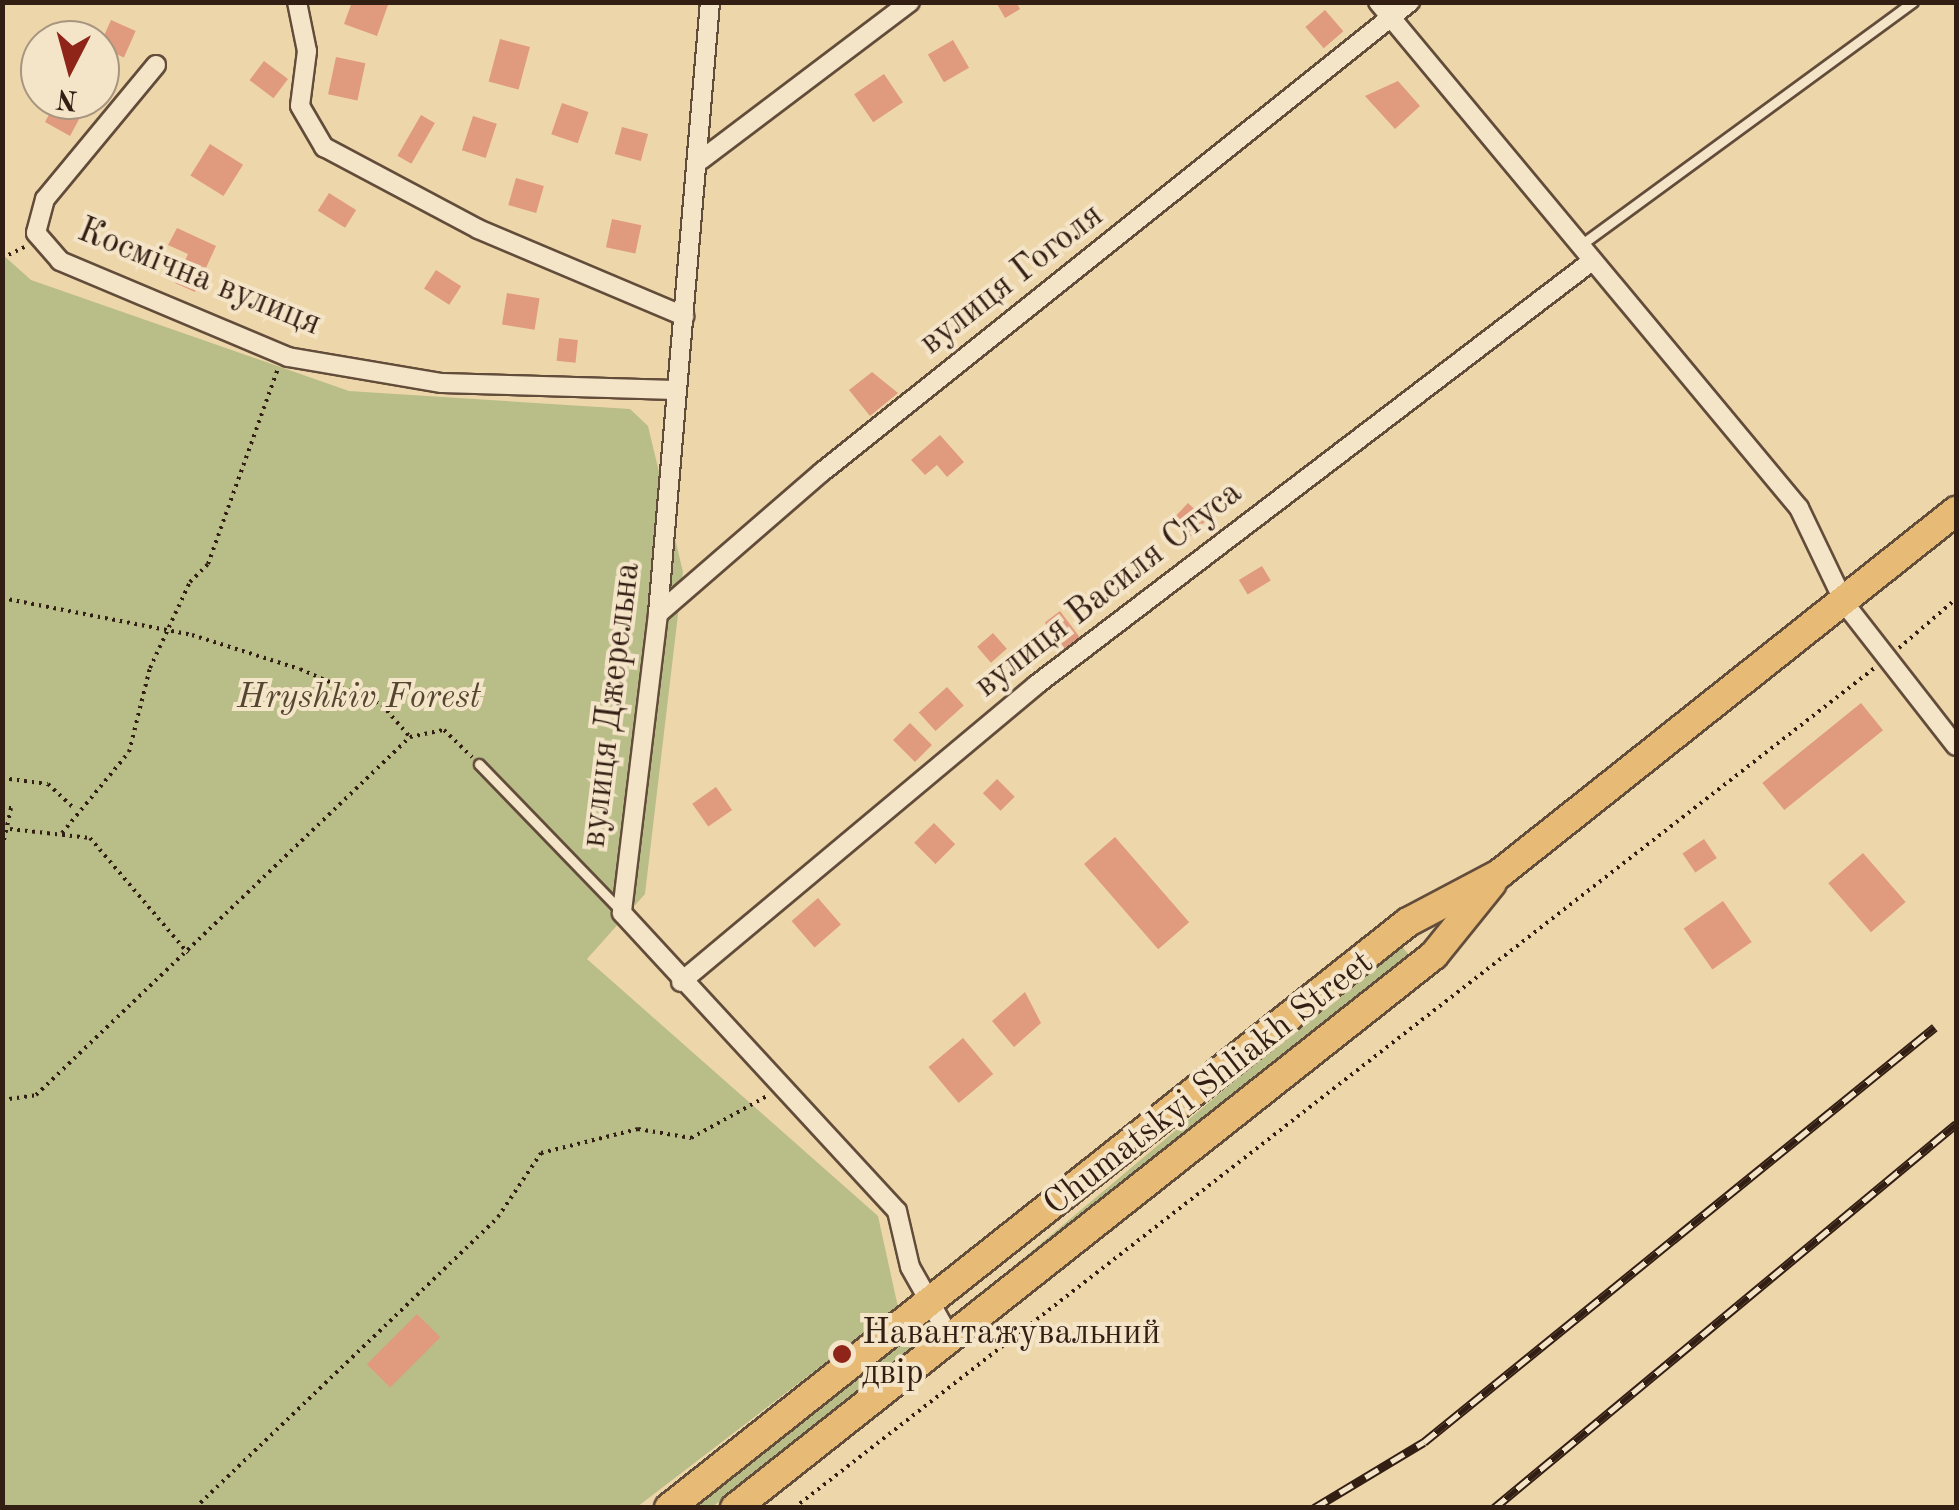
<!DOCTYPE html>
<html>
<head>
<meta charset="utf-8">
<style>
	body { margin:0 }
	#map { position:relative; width:1959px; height:1510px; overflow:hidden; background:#eed6ab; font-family:"Old Standard TT",serif }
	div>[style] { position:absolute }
	.green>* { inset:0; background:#b9be89; transform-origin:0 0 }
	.building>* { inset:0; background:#e09a7d; transform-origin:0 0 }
	.path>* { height:4px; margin-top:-2px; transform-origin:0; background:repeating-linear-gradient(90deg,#331e14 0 2.5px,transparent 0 7.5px) }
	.roads { filter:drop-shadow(2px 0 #624c3a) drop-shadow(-2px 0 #624c3a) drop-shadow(0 2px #624c3a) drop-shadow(0 -2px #624c3a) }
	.service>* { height:9px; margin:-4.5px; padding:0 4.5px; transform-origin:4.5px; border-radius:4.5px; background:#f4e4c8 }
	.minor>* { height:18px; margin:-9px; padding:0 9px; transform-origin:9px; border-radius:9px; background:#f4e4c8 }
	.primary>* { height:28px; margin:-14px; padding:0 14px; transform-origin:14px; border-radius:14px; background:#e7bb76 }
	.rail>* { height:9px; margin-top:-4.5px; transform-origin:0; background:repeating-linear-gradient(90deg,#f4e4c8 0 15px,#331e14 0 30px); box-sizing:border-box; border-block:2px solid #331e14 }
	.dots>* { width:28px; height:28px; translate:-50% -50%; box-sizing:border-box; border:5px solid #f4e4c8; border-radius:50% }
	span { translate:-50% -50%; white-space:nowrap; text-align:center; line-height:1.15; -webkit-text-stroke:8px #f4e4c8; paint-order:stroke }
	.street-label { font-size:35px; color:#331e14 }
	.park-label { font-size:35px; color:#544631; font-style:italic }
	.poi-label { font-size:35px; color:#331e14 }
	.left { translate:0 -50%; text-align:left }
	.frame { position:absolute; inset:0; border:5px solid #331e14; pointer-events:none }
	.north { position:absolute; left:20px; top:20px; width:100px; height:100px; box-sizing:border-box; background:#f4e4c8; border:2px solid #a79580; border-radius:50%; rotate:186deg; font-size:28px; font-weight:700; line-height:40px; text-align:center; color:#331e14 }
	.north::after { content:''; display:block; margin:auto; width:35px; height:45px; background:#8f2418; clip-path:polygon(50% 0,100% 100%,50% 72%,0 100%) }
</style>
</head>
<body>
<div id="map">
	<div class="green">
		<i style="clip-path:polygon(2px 254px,31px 280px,349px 391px,630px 409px,648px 426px,683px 572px,645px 894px,587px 959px,878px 1216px,898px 1307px,637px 1507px,3px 1507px)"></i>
		<i style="left:1399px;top:943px;width:16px;height:553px;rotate:50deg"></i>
		<i style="left:923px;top:1322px;width:16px;height:301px;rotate:52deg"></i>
	</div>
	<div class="building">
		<i style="clip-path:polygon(352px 2px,389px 2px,377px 36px,344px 24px)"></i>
		<i style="clip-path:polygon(996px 2px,1016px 2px,1020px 9px,1005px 18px)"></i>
		<i style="left:1325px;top:10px;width:28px;height:26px;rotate:49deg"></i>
		<i style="left:111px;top:20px;width:27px;height:29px;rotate:24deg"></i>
		<i style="left:500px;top:39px;width:31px;height:44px;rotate:15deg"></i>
		<i style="left:953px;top:40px;width:32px;height:29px;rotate:60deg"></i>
		<i style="left:336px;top:57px;width:30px;height:38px;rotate:12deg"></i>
		<i style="left:264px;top:61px;width:30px;height:24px;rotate:37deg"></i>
		<i style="left:884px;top:74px;width:34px;height:36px;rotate:56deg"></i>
		<i style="clip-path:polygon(1398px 81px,1420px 106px,1395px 129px,1365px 96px)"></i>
		<i style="clip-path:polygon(57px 100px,84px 110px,70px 136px,45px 122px)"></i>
		<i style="left:562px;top:103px;width:28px;height:33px;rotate:19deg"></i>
		<i style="left:421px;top:115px;width:16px;height:47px;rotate:30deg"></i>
		<i style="left:473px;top:116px;width:25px;height:36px;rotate:18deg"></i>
		<i style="left:622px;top:127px;width:27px;height:28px;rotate:15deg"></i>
		<i style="left:210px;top:144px;width:39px;height:37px;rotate:32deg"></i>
		<i style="left:516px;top:178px;width:29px;height:28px;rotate:16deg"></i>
		<i style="left:329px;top:193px;width:32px;height:21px;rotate:32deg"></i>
		<i style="left:612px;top:219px;width:30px;height:29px;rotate:12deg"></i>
		<i style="clip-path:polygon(177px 228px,216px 246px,195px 292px,175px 283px,188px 254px,168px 245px)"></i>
		<i style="left:436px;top:270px;width:30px;height:22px;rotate:33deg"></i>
		<i style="left:507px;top:293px;width:33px;height:32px;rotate:9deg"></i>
		<i style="left:559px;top:338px;width:19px;height:23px;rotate:6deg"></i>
		<i style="clip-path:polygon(872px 372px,898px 393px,870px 416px,849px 390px)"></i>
		<i style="clip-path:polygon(940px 435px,964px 462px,947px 477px,937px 465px,925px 475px,911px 460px)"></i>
		<i style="left:1188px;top:503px;width:25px;height:23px;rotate:43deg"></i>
		<i style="left:1262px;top:566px;width:17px;height:27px;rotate:59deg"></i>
		<i style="left:1060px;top:611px;width:36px;height:19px;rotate:53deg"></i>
		<i style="left:993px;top:633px;width:21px;height:21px;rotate:49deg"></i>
		<i style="left:947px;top:687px;width:25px;height:38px;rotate:48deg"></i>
		<i style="left:1861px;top:703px;width:35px;height:127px;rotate:51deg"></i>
		<i style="left:910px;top:723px;width:31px;height:24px;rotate:45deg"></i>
		<i style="left:997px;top:779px;width:25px;height:20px;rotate:45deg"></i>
		<i style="left:716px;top:787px;width:28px;height:29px;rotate:55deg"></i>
		<i style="left:934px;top:823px;width:30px;height:28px;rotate:45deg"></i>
		<i style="left:1115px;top:837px;width:113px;height:41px;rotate:49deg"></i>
		<i style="left:1704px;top:839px;width:23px;height:26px;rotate:56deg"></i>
		<i style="left:1863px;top:853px;width:65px;height:46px;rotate:49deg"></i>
		<i style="left:818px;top:898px;width:35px;height:35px;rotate:49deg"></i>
		<i style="left:1723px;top:901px;width:50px;height:48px;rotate:55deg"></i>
		<i style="clip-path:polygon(1025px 992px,1041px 1023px,1014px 1047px,992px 1021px)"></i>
		<i style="left:963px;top:1038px;width:47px;height:45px;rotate:50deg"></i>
		<i style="left:417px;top:1314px;width:33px;height:71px;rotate:45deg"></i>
	</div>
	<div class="path">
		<i style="left:2px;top:258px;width:25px;rotate:-26deg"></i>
		<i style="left:2px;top:598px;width:194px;rotate:11deg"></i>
		<i style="left:192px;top:635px;width:113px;rotate:17.5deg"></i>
		<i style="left:300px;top:669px;width:90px;rotate:23.7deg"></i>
		<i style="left:382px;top:705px;width:43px;rotate:48.8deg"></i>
		<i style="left:1899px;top:648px;width:75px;rotate:-40.7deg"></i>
		<i style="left:2px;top:778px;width:46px;rotate:7.4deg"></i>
		<i style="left:48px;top:784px;width:37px;rotate:43deg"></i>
		<i style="left:2px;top:808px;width:9px"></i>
		<i style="left:11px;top:808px;width:42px;rotate:102.4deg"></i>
		<i style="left:10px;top:829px;width:81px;rotate:6.4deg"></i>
		<i style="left:90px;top:838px;width:151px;rotate:49.6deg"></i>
		<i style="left:62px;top:833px;width:105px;rotate:-50.4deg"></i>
		<i style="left:129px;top:752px;width:87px;rotate:-76deg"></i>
		<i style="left:150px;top:668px;width:95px;rotate:-65.1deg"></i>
		<i style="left:190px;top:582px;width:25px;rotate:-45deg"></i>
		<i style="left:208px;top:564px;width:208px;rotate:-70.3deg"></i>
		<i style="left:2px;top:1100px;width:34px;rotate:-8deg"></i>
		<i style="left:36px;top:1095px;width:518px;rotate:-43.75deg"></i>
		<i style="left:410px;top:737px;width:35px;rotate:-12deg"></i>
		<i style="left:444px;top:730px;width:39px;rotate:44deg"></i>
		<i style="left:195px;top:1508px;width:420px;rotate:-43.8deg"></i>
		<i style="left:498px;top:1217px;width:77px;rotate:-56.1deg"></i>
		<i style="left:541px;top:1153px;width:100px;rotate:-13.9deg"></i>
		<i style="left:638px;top:1129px;width:54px;rotate:9.6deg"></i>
		<i style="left:691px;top:1138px;width:89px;rotate:-28.9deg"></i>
		<i style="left:794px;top:1508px;width:1370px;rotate:-37.86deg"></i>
	</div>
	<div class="roads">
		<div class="service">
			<i style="left:1578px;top:247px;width:415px;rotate:-36.2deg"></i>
			<i style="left:479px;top:764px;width:204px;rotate:46deg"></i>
		</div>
		<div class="minor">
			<i style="left:297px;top:2px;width:50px;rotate:78.5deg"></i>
			<i style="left:307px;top:51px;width:55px;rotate:97.3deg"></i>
			<i style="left:300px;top:106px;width:48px;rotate:59.7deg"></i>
			<i style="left:324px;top:147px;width:174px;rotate:28deg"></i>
			<i style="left:478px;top:229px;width:224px;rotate:22.9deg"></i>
			<i style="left:710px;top:2px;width:614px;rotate:94.86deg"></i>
			<i style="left:658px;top:614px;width:301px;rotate:96.9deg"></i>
			<i style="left:622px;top:913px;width:405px;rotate:47.3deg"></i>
			<i style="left:897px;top:1211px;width:57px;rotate:76.9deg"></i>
			<i style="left:910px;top:1267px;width:79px;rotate:60.5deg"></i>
			<i style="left:1378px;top:2px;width:658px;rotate:50.24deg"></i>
			<i style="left:1799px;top:508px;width:106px;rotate:64.4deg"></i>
			<i style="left:1845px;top:604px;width:180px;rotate:52deg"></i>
			<i style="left:156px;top:65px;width:174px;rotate:129.6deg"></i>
			<i style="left:45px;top:199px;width:35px;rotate:105deg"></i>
			<i style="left:36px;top:233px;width:37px;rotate:49deg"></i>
			<i style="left:60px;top:261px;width:247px;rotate:22.8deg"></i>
			<i style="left:288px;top:357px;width:156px;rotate:9.6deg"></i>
			<i style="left:442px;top:383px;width:233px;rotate:1.7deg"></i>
			<i style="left:701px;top:160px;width:262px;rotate:-37.1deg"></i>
			<i style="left:658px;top:614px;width:217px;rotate:-40.9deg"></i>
			<i style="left:822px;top:472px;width:753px;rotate:-38.64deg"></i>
			<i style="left:681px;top:982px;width:463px;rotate:-39.9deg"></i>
			<i style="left:1036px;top:685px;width:694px;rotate:-37.33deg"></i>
		</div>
		<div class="primary">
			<i style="left:669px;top:1508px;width:943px;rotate:-38.41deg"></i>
			<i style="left:1408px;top:922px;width:103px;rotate:-27.8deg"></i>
			<i style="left:1499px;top:874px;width:584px;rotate:-38.46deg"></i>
			<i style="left:735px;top:1508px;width:891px;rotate:-38.35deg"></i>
			<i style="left:1434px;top:955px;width:92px;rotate:-51.1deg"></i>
		</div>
	</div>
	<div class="rail">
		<i style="left:1314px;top:1508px;width:128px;rotate:-31deg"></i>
		<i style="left:1424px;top:1442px;width:658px;rotate:-39.08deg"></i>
		<i style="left:1494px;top:1508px;width:601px;rotate:-39.73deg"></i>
	</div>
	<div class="dots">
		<i style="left:842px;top:1354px;background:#8f2418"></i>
	</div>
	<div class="street-label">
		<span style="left:199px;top:278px;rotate:22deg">Космічна вулиця</span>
		<span style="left:1012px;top:280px;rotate:-38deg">вулиця Гоголя</span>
		<span style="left:1109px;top:590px;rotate:-38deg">вулиця Василя Стуса</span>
		<span style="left:612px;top:705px;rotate:-83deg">вулиця Джерельна</span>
		<span style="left:1209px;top:1084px;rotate:-38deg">Chumatskyi Shliakh Street</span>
	</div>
	<div class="park-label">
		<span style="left:359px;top:698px">Hryshkiv Forest</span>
	</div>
	<div class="poi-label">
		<span class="left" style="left:862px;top:1354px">Навантажувальний<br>двір</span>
	</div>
	<div class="frame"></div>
	<div class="north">N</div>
</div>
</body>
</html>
